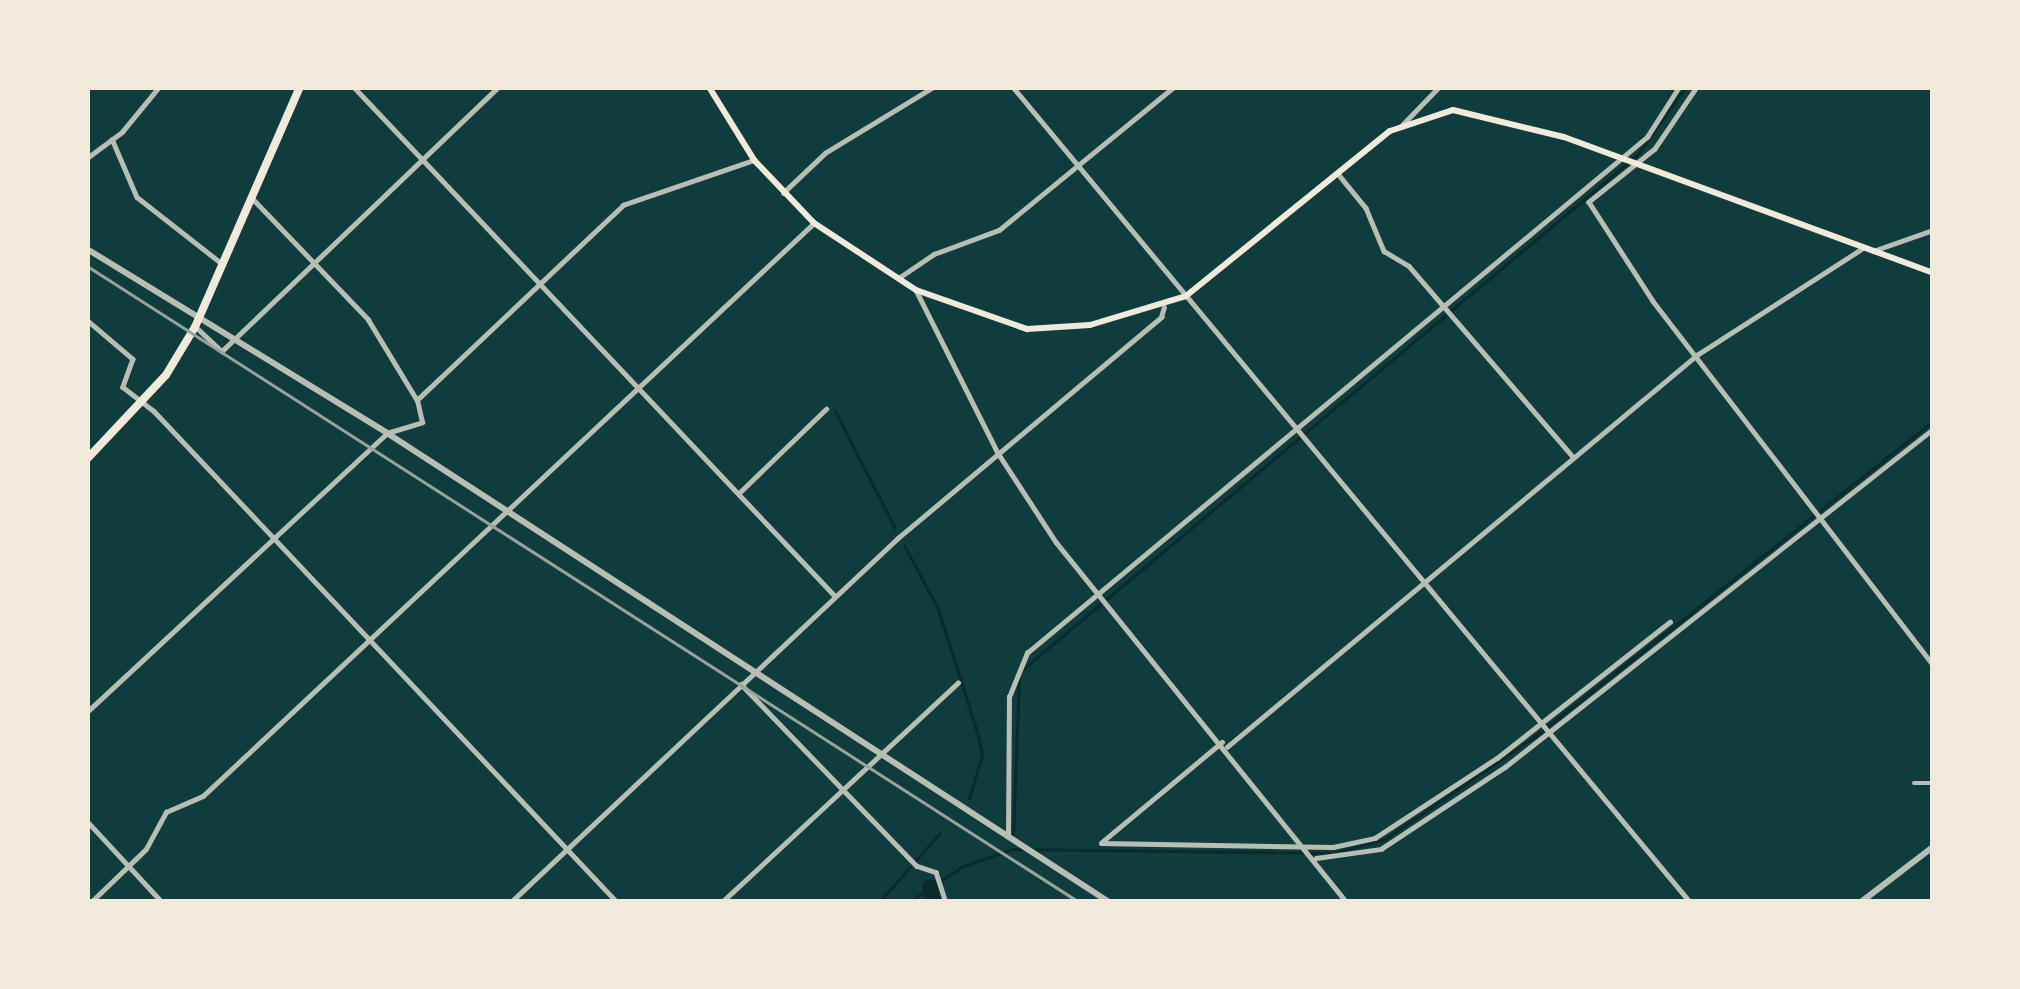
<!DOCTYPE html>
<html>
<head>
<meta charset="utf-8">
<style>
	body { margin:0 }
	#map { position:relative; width:2020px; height:989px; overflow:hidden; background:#0f3d3e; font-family:Quicksand,sans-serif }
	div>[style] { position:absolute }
	.stream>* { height:3px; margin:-1.5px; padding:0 1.5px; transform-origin:1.5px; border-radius:1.5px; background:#0a2a2b }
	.river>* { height:16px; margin:-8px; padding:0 8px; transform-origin:8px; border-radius:8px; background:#0a2a2b }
	.minor>* { height:4.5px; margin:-2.25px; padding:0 2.25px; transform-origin:2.25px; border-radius:2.25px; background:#b8beb3 }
	.tertiary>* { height:6px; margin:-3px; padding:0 3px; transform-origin:3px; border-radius:3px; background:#b8beb3 }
	.secondary>* { height:6px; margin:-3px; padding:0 3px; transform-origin:3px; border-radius:3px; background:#f1e9da }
	.primary>* { height:8px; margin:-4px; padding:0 4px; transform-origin:4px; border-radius:4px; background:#f1e9da }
	.rail>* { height:3px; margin:-1.5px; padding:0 1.5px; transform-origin:1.5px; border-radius:1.5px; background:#97a49c }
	span { translate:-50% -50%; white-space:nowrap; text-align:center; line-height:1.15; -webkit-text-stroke:9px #f1e9da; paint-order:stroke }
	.frame { position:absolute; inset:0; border:90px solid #f1e9da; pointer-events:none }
</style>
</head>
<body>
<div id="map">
	<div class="stream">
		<i style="left:835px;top:411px;width:131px;rotate:62.9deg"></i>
		<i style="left:904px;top:545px;width:72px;rotate:62deg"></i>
		<i style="left:938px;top:609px;width:132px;rotate:72.4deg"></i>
		<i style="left:978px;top:735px;width:20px;rotate:79deg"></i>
		<i style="left:982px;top:755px;width:45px;rotate:106.8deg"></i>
		<i style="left:1023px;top:669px;width:802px;rotate:-39.94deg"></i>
		<i style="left:1638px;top:154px;width:82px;rotate:-55deg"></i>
		<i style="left:1013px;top:835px;width:157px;rotate:-87.8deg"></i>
		<i style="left:879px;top:902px;width:92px;rotate:-48.5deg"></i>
		<i style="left:909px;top:902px;width:65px;rotate:-33.7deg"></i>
		<i style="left:963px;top:866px;width:53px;rotate:-18.8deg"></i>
		<i style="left:1013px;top:849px;width:320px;rotate:0.7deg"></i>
		<i style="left:1333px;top:853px;width:54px;rotate:-15.1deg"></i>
		<i style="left:1385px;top:839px;width:181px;rotate:-34.4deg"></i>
		<i style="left:1534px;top:737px;width:509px;rotate:-38.38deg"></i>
	</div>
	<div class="river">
		<i style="left:930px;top:887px;width:16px;rotate:75deg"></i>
	</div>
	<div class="minor">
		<i style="left:354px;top:87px;width:700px;rotate:46.62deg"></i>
		<i style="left:1013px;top:87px;width:1060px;rotate:50.28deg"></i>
		<i style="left:1697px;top:87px;width:75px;rotate:124.1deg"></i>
		<i style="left:1655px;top:149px;width:85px;rotate:141.2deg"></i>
		<i style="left:1589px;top:202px;width:118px;rotate:57.1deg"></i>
		<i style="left:1653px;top:301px;width:459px;rotate:52.4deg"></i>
		<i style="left:1402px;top:125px;width:53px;rotate:-45.8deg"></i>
		<i style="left:112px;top:139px;width:63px;rotate:66.7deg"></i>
		<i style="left:137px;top:197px;width:105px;rotate:38.1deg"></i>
		<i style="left:87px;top:158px;width:44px;rotate:-36.6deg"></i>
		<i style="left:122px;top:132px;width:58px;rotate:-50.6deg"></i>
		<i style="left:1339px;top:175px;width:43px;rotate:50.7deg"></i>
		<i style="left:1366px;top:208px;width:47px;rotate:67.3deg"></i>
		<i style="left:1384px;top:251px;width:29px;rotate:31deg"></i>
		<i style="left:1409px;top:266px;width:252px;rotate:49.3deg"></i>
		<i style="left:783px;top:193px;width:58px;rotate:-43.6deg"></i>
		<i style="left:825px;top:153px;width:127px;rotate:-31.4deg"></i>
		<i style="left:252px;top:198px;width:168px;rotate:46.2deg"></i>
		<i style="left:368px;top:319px;width:95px;rotate:58.8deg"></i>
		<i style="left:1873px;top:251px;width:64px;rotate:-19.3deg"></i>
		<i style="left:900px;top:277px;width:41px;rotate:-34.1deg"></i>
		<i style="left:934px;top:254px;width:69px;rotate:-20.3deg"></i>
		<i style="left:999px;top:230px;width:226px;rotate:-39.3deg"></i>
		<i style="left:916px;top:290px;width:182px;rotate:63.3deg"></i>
		<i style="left:998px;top:453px;width:106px;rotate:56.9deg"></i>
		<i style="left:1056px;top:542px;width:463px;rotate:51.1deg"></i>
		<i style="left:87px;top:320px;width:60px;rotate:40.3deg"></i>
		<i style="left:133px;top:359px;width:30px;rotate:110deg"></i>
		<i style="left:123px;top:387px;width:39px;rotate:38deg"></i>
		<i style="left:154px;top:411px;width:675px;rotate:46.68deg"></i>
		<i style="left:198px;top:329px;width:33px;rotate:43deg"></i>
		<i style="left:222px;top:351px;width:382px;rotate:-43.7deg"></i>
		<i style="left:739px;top:493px;width:121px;rotate:-44deg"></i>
		<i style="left:741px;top:684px;width:253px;rotate:46deg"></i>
		<i style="left:917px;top:866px;width:20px;rotate:18deg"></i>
		<i style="left:936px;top:872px;width:32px;rotate:72deg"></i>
		<i style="left:87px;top:712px;width:410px;rotate:-42.9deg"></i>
		<i style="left:387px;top:433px;width:37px;rotate:-17deg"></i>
		<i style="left:422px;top:422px;width:23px;rotate:-103deg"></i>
		<i style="left:417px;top:400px;width:284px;rotate:-43.4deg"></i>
		<i style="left:623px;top:205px;width:139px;rotate:-19deg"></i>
		<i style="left:1227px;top:747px;width:612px;rotate:-39.83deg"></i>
		<i style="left:1697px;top:355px;width:197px;rotate:-32.8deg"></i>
		<i style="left:1914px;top:783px;width:19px"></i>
		<i style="left:87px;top:821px;width:110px;rotate:47.2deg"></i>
		<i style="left:1008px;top:837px;width:140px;rotate:-89.6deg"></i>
		<i style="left:1009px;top:697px;width:48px;rotate:-67.8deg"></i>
		<i style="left:1027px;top:653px;width:807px;rotate:-39.77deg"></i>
		<i style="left:1647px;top:137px;width:59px;rotate:-57.4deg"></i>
		<i style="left:1102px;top:842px;width:156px;rotate:-39.8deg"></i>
		<i style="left:1101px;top:843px;width:232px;rotate:1deg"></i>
		<i style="left:1333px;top:847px;width:43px;rotate:-12.1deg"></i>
		<i style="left:1375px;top:838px;width:146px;rotate:-33.3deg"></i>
		<i style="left:1497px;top:758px;width:220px;rotate:-38.2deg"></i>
		<i style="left:1316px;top:858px;width:66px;rotate:-7.9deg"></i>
		<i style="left:1381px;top:849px;width:149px;rotate:-33.5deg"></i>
		<i style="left:1505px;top:767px;width:545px;rotate:-38.3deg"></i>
		<i style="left:91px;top:902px;width:76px;rotate:-43.9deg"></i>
		<i style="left:146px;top:849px;width:42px;rotate:-61.6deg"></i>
		<i style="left:166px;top:812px;width:40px;rotate:-23.4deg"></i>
		<i style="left:203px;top:796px;width:838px;rotate:-43.16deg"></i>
		<i style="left:511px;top:902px;width:531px;rotate:-43.25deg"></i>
		<i style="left:898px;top:538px;width:344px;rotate:-40deg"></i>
		<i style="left:1161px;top:317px;width:10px;rotate:-73deg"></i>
		<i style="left:722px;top:902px;width:322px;rotate:-42.9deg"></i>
	</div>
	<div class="tertiary">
		<i style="left:87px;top:249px;width:352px;rotate:31.5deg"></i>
		<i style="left:387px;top:433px;width:861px;rotate:33.01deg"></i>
		<i style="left:1861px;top:902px;width:91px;rotate:-37.4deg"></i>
	</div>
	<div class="secondary">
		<i style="left:709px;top:87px;width:86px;rotate:58.3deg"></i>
		<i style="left:754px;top:160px;width:87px;rotate:46.4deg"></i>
		<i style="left:814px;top:223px;width:122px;rotate:33.3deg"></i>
		<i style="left:916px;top:290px;width:118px;rotate:19.4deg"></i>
		<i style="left:1027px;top:329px;width:63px;rotate:-3.6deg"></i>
		<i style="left:1090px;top:325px;width:100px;rotate:-16.8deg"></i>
		<i style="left:1186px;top:296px;width:262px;rotate:-39deg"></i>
		<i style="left:1390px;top:131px;width:66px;rotate:-18.4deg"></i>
		<i style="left:1453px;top:110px;width:114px;rotate:13.7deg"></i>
		<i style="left:1564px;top:137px;width:393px;rotate:20.2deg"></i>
	</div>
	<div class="primary">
		<i style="left:87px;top:459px;width:115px;rotate:-46.8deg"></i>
		<i style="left:166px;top:375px;width:56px;rotate:-58.9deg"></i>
		<i style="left:195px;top:327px;width:262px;rotate:-66.4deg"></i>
	</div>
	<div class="rail">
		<i style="left:87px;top:266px;width:1178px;rotate:32.67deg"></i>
	</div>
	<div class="frame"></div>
</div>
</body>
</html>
